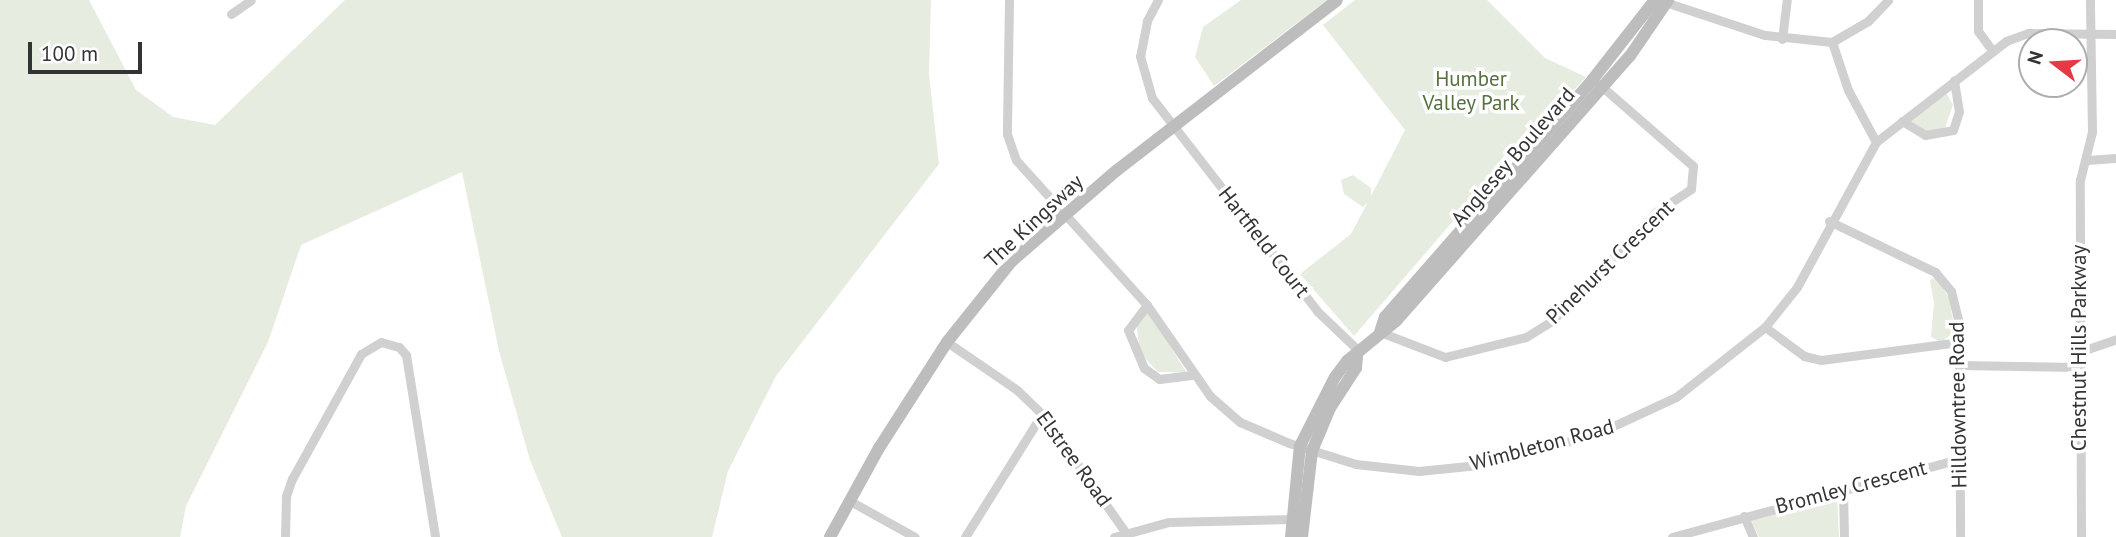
<!DOCTYPE html>
<html>
<head>
<meta charset="utf-8">
<style>
	body { margin:0 }
	#map { position:relative; width:2116px; height:537px; overflow:hidden; background:#fff; font-family:"PT Sans",sans-serif }
	div>[style] { position:absolute }
	.green>* { inset:0; background:#e6ecdf }
	.street>* { height:9px; margin:-4.5px; padding:0 4.5px; transform-origin:4.5px; border-radius:4.5px; background:#d0d0d0 }
	.secondary>* { height:12px; margin:-6px; padding:0 6px; transform-origin:6px; border-radius:6px; background:#bdbdbd }
	span { translate:-50% -50%; white-space:nowrap; text-align:center; line-height:1.15; -webkit-text-stroke:7px #fff; paint-order:stroke }
	.park-label { font-size:21px; color:#56703f }
	.street-label { font-size:21px; color:#333 }
	.north { position:absolute; left:2018px; top:28px; width:70px; height:70px; box-sizing:border-box; background:#fff; border:2px solid #adadad; border-radius:50%; rotate:287deg; font-size:19px; font-weight:700; line-height:28px; text-align:center; color:#333 }
	.north::after { content:''; display:block; margin:auto; width:24px; height:32px; background:#e63946; clip-path:polygon(50% 0,100% 100%,50% 72%,0 100%) }
	.scale { position:absolute; left:28px; top:42px; width:114px; height:32px; box-sizing:border-box; border:4px solid #333; border-top:0; padding-left:9px; font-size:21px; line-height:24px; white-space:nowrap; color:#333; -webkit-text-stroke:5px #fff; paint-order:stroke }
</style>
</head>
<body>
<div id="map">
	<div class="green">
		<i style="clip-path:polygon(0 0,89px 0,136px 90px,173px 117px,215px 125px,345px 0,931px 0,929px 74px,939px 164px,776px 376px,728px 471px,712px 537px,562px 537px,530px 460px,499px 351px,462px 172px,301px 245px,268px 342px,186px 506px,180px 537px,0 537px)"></i>
		<i style="clip-path:polygon(1241px 0,1327px 0,1214px 86px,1195px 57px,1203px 27px)"></i>
		<i style="clip-path:polygon(1355px 0,1487px 0,1545px 58px,1586px 77px,1460px 213px,1354px 336px,1300px 274px,1351px 234px,1368px 202px,1363px 207px,1344px 194px,1341px 180px,1353px 175px,1371px 188px,1371px 196px,1405px 130px,1323px 25px)"></i>
		<i style="clip-path:polygon(1945px 91px,1953px 105px,1945px 128px,1925px 132px,1905px 123px)"></i>
		<i style="clip-path:polygon(1936px 277px,1949px 298px,1955px 332px,1941px 342px,1931px 337px,1934px 303px,1930px 280px)"></i>
		<i style="clip-path:polygon(1147px 312px,1151px 315px,1186px 372px,1158px 372px,1140px 353px,1136px 321px)"></i>
		<i style="clip-path:polygon(1837px 496px,1839px 537px,1759px 537px,1751px 520px)"></i>
	</div>
	<div class="street">
		<i style="left:1009px;top:0;width:134px;rotate:90.9deg"></i>
		<i style="left:1007px;top:134px;width:28px;rotate:71deg"></i>
		<i style="left:1016px;top:160px;width:195px;rotate:47.9deg"></i>
		<i style="left:1147px;top:305px;width:111px;rotate:55.3deg"></i>
		<i style="left:1210px;top:396px;width:40px;rotate:41deg"></i>
		<i style="left:1240px;top:422px;width:53px;rotate:23.2deg"></i>
		<i style="left:1289px;top:443px;width:70px;rotate:17.4deg"></i>
		<i style="left:1356px;top:464px;width:63px;rotate:6.3deg"></i>
		<i style="left:1419px;top:471px;width:59px;rotate:-5.8deg"></i>
		<i style="left:1478px;top:465px;width:120px;rotate:-14.5deg"></i>
		<i style="left:1594px;top:435px;width:90px;rotate:-24.9deg"></i>
		<i style="left:1676px;top:397px;width:113px;rotate:-38.2deg"></i>
		<i style="left:1765px;top:327px;width:51px;rotate:-51.3deg"></i>
		<i style="left:1797px;top:287px;width:165px;rotate:-61.4deg"></i>
		<i style="left:1876px;top:142px;width:165px;rotate:-37.8deg"></i>
		<i style="left:2006px;top:41px;width:23px;rotate:-20deg"></i>
		<i style="left:2028px;top:33px;width:88px;rotate:0.7deg"></i>
		<i style="left:1158px;top:0;width:24px;rotate:118deg"></i>
		<i style="left:1147px;top:21px;width:36px;rotate:101deg"></i>
		<i style="left:1140px;top:56px;width:44px;rotate:74.1deg"></i>
		<i style="left:1152px;top:98px;width:269px;rotate:52.2deg"></i>
		<i style="left:1317px;top:311px;width:59px;rotate:43.6deg"></i>
		<i style="left:1978px;top:0;width:31px;rotate:90deg"></i>
		<i style="left:1978px;top:31px;width:24px;rotate:54deg"></i>
		<i style="left:1662px;top:1px;width:108px;rotate:18.3deg"></i>
		<i style="left:1765px;top:35px;width:67px;rotate:6deg"></i>
		<i style="left:1832px;top:42px;width:42px;rotate:-30.3deg"></i>
		<i style="left:1868px;top:21px;width:29px;rotate:-46deg"></i>
		<i style="left:231px;top:14px;width:24px;rotate:-35deg"></i>
		<i style="left:1782px;top:39px;width:39px;rotate:-83deg"></i>
		<i style="left:1832px;top:42px;width:51px;rotate:71.6deg"></i>
		<i style="left:1848px;top:90px;width:59px;rotate:61.7deg"></i>
		<i style="left:1902px;top:121px;width:27px;rotate:31deg"></i>
		<i style="left:1925px;top:135px;width:28px;rotate:-10deg"></i>
		<i style="left:1953px;top:130px;width:19px;rotate:-72deg"></i>
		<i style="left:1959px;top:112px;width:32px;rotate:-99deg"></i>
		<i style="left:2087px;top:160px;width:29px;rotate:-4deg"></i>
		<i style="left:1829px;top:221px;width:118px;rotate:25.7deg"></i>
		<i style="left:1935px;top:272px;width:25px;rotate:50deg"></i>
		<i style="left:1951px;top:291px;width:34px;rotate:76deg"></i>
		<i style="left:1959px;top:324px;width:213px;rotate:89.7deg"></i>
		<i style="left:1147px;top:305px;width:31px;rotate:127deg"></i>
		<i style="left:1128px;top:330px;width:41px;rotate:67.2deg"></i>
		<i style="left:1144px;top:368px;width:19px;rotate:36deg"></i>
		<i style="left:1159px;top:379px;width:35px;rotate:-7deg"></i>
		<i style="left:1765px;top:327px;width:49px;rotate:36.6deg"></i>
		<i style="left:1804px;top:356px;width:17px;rotate:13deg"></i>
		<i style="left:1821px;top:360px;width:139px;rotate:-7.4deg"></i>
		<i style="left:1380px;top:332px;width:70px;rotate:21deg"></i>
		<i style="left:1445px;top:357px;width:83px;rotate:-13.9deg"></i>
		<i style="left:1526px;top:337px;width:31px;rotate:-32deg"></i>
		<i style="left:1552px;top:321px;width:151px;rotate:-46.3deg"></i>
		<i style="left:1656px;top:212px;width:42px;rotate:-33.3deg"></i>
		<i style="left:1691px;top:189px;width:23px;rotate:-85deg"></i>
		<i style="left:1693px;top:166px;width:125px;rotate:-138.9deg"></i>
		<i style="left:947px;top:342px;width:85px;rotate:34.4deg"></i>
		<i style="left:1017px;top:390px;width:35px;rotate:44deg"></i>
		<i style="left:1042px;top:414px;width:146px;rotate:54.8deg"></i>
		<i style="left:2079px;top:352px;width:39px;rotate:-19deg"></i>
		<i style="left:1959px;top:365px;width:119px;rotate:1deg"></i>
		<i style="left:1843px;top:489px;width:48px;rotate:88.8deg"></i>
		<i style="left:850px;top:501px;width:74px;rotate:29deg"></i>
		<i style="left:1744px;top:516px;width:23px;rotate:67deg"></i>
		<i style="left:285px;top:537px;width:41px;rotate:-88.6deg"></i>
		<i style="left:286px;top:496px;width:18px;rotate:-71deg"></i>
		<i style="left:292px;top:479px;width:143px;rotate:-61.1deg"></i>
		<i style="left:361px;top:354px;width:23px;rotate:-31deg"></i>
		<i style="left:381px;top:342px;width:19px;rotate:16deg"></i>
		<i style="left:399px;top:347px;width:11px;rotate:49deg"></i>
		<i style="left:406px;top:355px;width:184px;rotate:80.9deg"></i>
		<i style="left:965px;top:537px;width:145px;rotate:-58deg"></i>
		<i style="left:1114px;top:537px;width:57px;rotate:-15.3deg"></i>
		<i style="left:1169px;top:522px;width:127px;rotate:-1.4deg"></i>
		<i style="left:1672px;top:537px;width:297px;rotate:-15.2deg"></i>
		<i style="left:2081px;top:537px;width:357px;rotate:-90.2deg"></i>
		<i style="left:2080px;top:180px;width:49px;rotate:-76deg"></i>
		<i style="left:2092px;top:132px;width:132px;rotate:-90.9deg"></i>
	</div>
	<div class="secondary">
		<i style="left:1380px;top:332px;width:16px;rotate:-72deg"></i>
		<i style="left:1385px;top:317px;width:316px;rotate:-48.8deg"></i>
		<i style="left:1593px;top:79px;width:100px;rotate:-51.9deg"></i>
		<i style="left:830px;top:537px;width:102px;rotate:-61.2deg"></i>
		<i style="left:879px;top:448px;width:126px;rotate:-57.3deg"></i>
		<i style="left:947px;top:342px;width:104px;rotate:-51.3deg"></i>
		<i style="left:1012px;top:261px;width:138px;rotate:-40.9deg"></i>
		<i style="left:1116px;top:171px;width:279px;rotate:-37.7deg"></i>
		<i style="left:1291px;top:537px;width:91px;rotate:-84.4deg"></i>
		<i style="left:1300px;top:446px;width:77px;rotate:-63.1deg"></i>
		<i style="left:1335px;top:377px;width:20px;rotate:-53deg"></i>
		<i style="left:1347px;top:361px;width:63px;rotate:-39.2deg"></i>
		<i style="left:1396px;top:321px;width:354px;rotate:-48.6deg"></i>
		<i style="left:1630px;top:56px;width:68px;rotate:-55.8deg"></i>
		<i style="left:1302px;top:537px;width:87px;rotate:-83.4deg"></i>
		<i style="left:1312px;top:451px;width:47px;rotate:-67.3deg"></i>
		<i style="left:1330px;top:408px;width:48px;rotate:-57deg"></i>
		<i style="left:1356px;top:368px;width:12px;rotate:-85deg"></i>
	</div>
	<div class="park-label">
		<span style="left:1471px;top:91px">Humber<br>Valley Park</span>
	</div>
	<div class="street-label">
		<span style="left:1513px;top:157px;rotate:-49deg">Anglesey Boulevard</span>
		<span style="left:1034px;top:221px;rotate:-43deg">The Kingsway</span>
		<span style="left:1264px;top:242px;rotate:52deg">Hartfield Court</span>
		<span style="left:1610px;top:262px;rotate:-44deg">Pinehurst Crescent</span>
		<span style="left:2079px;top:348px;rotate:-90deg">Chestnut Hills Parkway</span>
		<span style="left:1958px;top:405px;rotate:-91deg">Hilldowntree Road</span>
		<span style="left:1542px;top:445px;rotate:-15deg">Wimbleton Road</span>
		<span style="left:1074px;top:459px;rotate:54deg">Elstree Road</span>
		<span style="left:1851px;top:487px;rotate:-15deg">Bromley Crescent</span>
	</div>
	<div class="north">N</div>
	<div class="scale">100 m</div>
</div>
</body>
</html>
